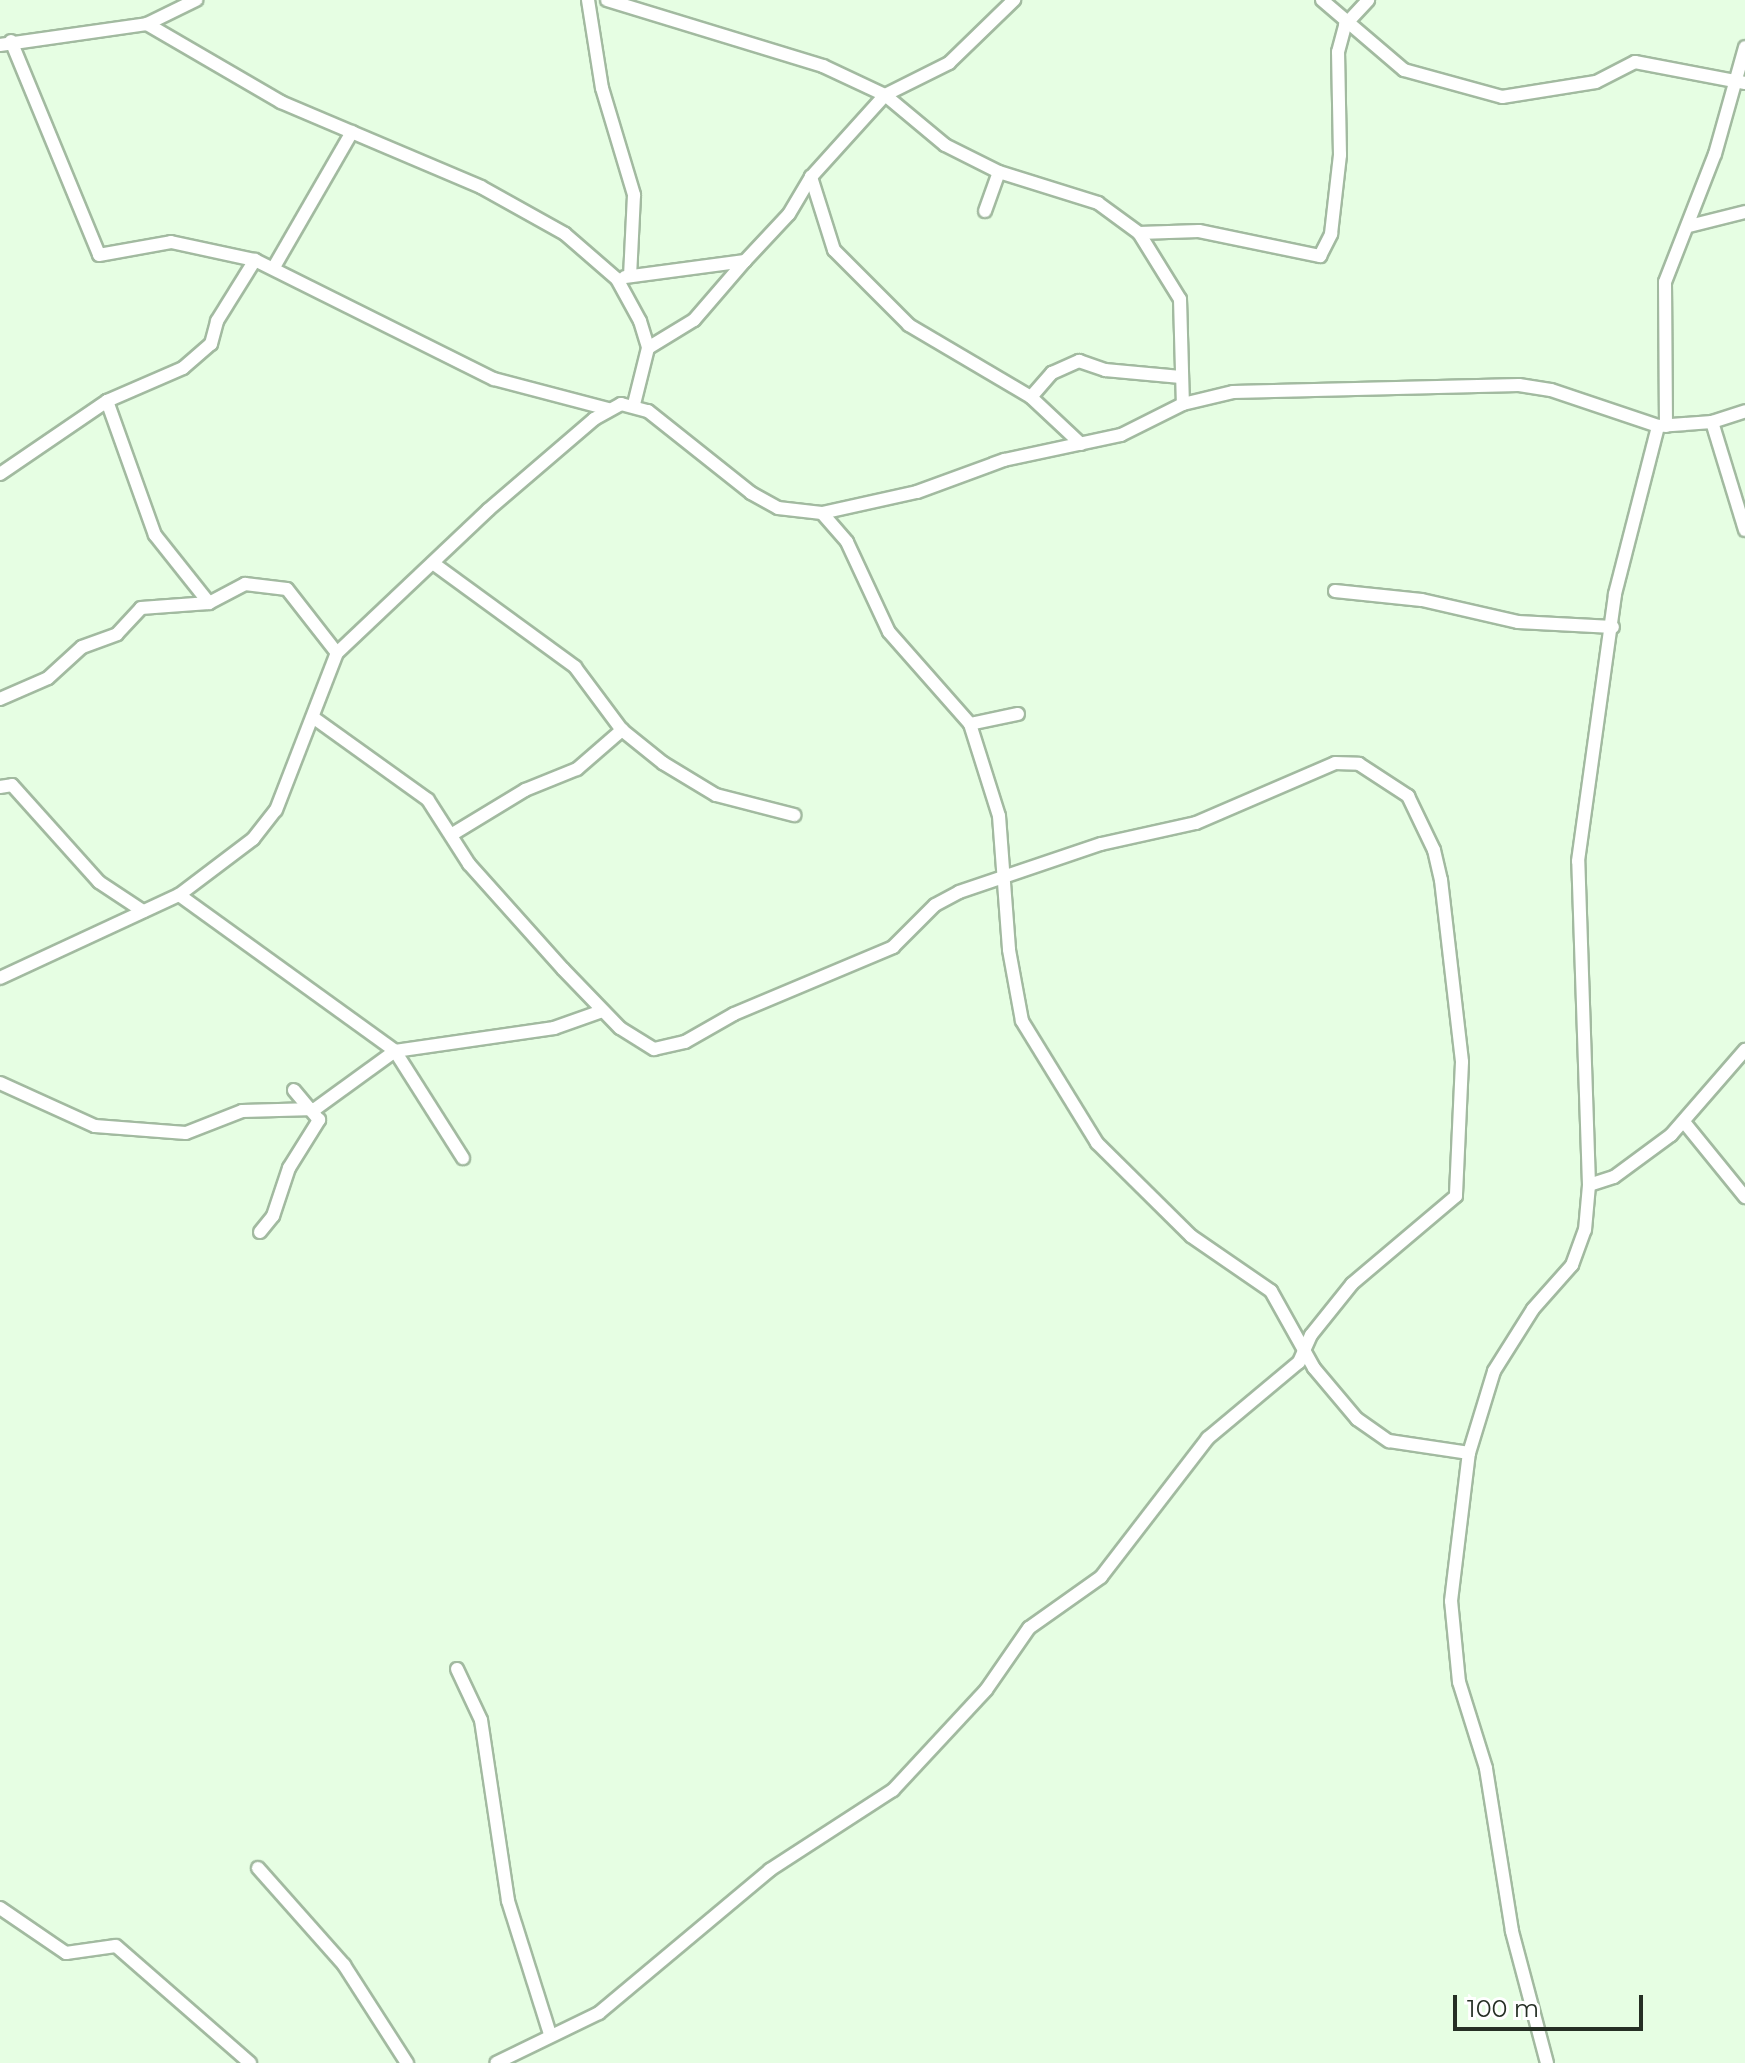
<!DOCTYPE html>
<html>
<head>
<meta charset="utf-8">
<style>
	body { margin:0 }
	#map { position:relative; width:1745px; height:2063px; overflow:hidden; background:#e6fee3; font-family:Montserrat,sans-serif }
	div>[style] { position:absolute }
	.roads { filter:drop-shadow(2px 0 #a2baa0) drop-shadow(-2px 0 #a2baa0) drop-shadow(0 2px #a2baa0) drop-shadow(0 -2px #a2baa0) }
	.minor>* { height:12px; margin:-6px; padding:0 6px; transform-origin:6px; border-radius:6px; background:#fff }
	span { translate:-50% -50%; white-space:nowrap; text-align:center; line-height:1.15; -webkit-text-stroke:8px #fff; paint-order:stroke }
	.scale { position:absolute; left:1453px; top:1995px; width:190px; height:36px; box-sizing:border-box; border:4px solid #252f24; border-top:0; padding-left:10px; font-size:24px; line-height:28px; white-space:nowrap; color:#252f24; -webkit-text-stroke:6px #fff; paint-order:stroke }
</style>
</head>
<body>
<div id="map">
	<div class="roads">
		<div class="minor">
			<i style="left:588px;top:0;width:89px;rotate:81deg"></i>
			<i style="left:602px;top:88px;width:112px;rotate:73.3deg"></i>
			<i style="left:634px;top:195px;width:81px;rotate:92.8deg"></i>
			<i style="left:607px;top:0;width:226px;rotate:17deg"></i>
			<i style="left:823px;top:66px;width:68px;rotate:25.1deg"></i>
			<i style="left:885px;top:95px;width:72px;rotate:-26.6deg"></i>
			<i style="left:949px;top:63px;width:91px;rotate:-44.1deg"></i>
			<i style="left:1322px;top:0;width:108px;rotate:40.5deg"></i>
			<i style="left:1404px;top:70px;width:102px;rotate:15.4deg"></i>
			<i style="left:1502px;top:97px;width:95px;rotate:-9.1deg"></i>
			<i style="left:1596px;top:82px;width:44px;rotate:-27.1deg"></i>
			<i style="left:1635px;top:62px;width:112px;rotate:10.8deg"></i>
			<i style="left:147px;top:24px;width:155px;rotate:30.2deg"></i>
			<i style="left:281px;top:102px;width:217px;rotate:23deg"></i>
			<i style="left:481px;top:187px;width:96px;rotate:29.2deg"></i>
			<i style="left:565px;top:234px;width:69px;rotate:40.9deg"></i>
			<i style="left:617px;top:279px;width:48px;rotate:61.3deg"></i>
			<i style="left:640px;top:321px;width:28px;rotate:73deg"></i>
			<i style="left:648px;top:348px;width:58px;rotate:104deg"></i>
			<i style="left:11px;top:41px;width:231px;rotate:67.6deg"></i>
			<i style="left:99px;top:255px;width:73px;rotate:-10.2deg"></i>
			<i style="left:171px;top:242px;width:86px;rotate:12.1deg"></i>
			<i style="left:255px;top:260px;width:267px;rotate:26.5deg"></i>
			<i style="left:494px;top:379px;width:118px;rotate:14.7deg"></i>
			<i style="left:0;top:45px;width:148px;rotate:-8.1deg"></i>
			<i style="left:147px;top:24px;width:55px;rotate:-26.1deg"></i>
			<i style="left:985px;top:211px;width:41px;rotate:-70.3deg"></i>
			<i style="left:1689px;top:226px;width:58px;rotate:-14deg"></i>
			<i style="left:1139px;top:233px;width:60px;rotate:-1.9deg"></i>
			<i style="left:1199px;top:231px;width:124px;rotate:11.7deg"></i>
			<i style="left:1320px;top:256px;width:25px;rotate:-63deg"></i>
			<i style="left:1331px;top:234px;width:80px;rotate:-83.5deg"></i>
			<i style="left:1340px;top:155px;width:103px;rotate:-91.1deg"></i>
			<i style="left:1338px;top:52px;width:28px;rotate:-75deg"></i>
			<i style="left:1345px;top:25px;width:34px;rotate:-47deg"></i>
			<i style="left:274px;top:267px;width:156px;rotate:-60deg"></i>
			<i style="left:625px;top:277px;width:121px;rotate:-7.6deg"></i>
			<i style="left:745px;top:261px;width:64px;rotate:-46.9deg"></i>
			<i style="left:789px;top:214px;width:43px;rotate:-59.3deg"></i>
			<i style="left:648px;top:348px;width:54px;rotate:-31.3deg"></i>
			<i style="left:694px;top:320px;width:78px;rotate:-49.2deg"></i>
			<i style="left:1031px;top:397px;width:32px;rotate:-49deg"></i>
			<i style="left:1052px;top:373px;width:30px;rotate:-24deg"></i>
			<i style="left:1079px;top:361px;width:28px;rotate:19deg"></i>
			<i style="left:1105px;top:370px;width:76px;rotate:5.3deg"></i>
			<i style="left:107px;top:401px;width:142px;rotate:70.3deg"></i>
			<i style="left:155px;top:535px;width:87px;rotate:51.5deg"></i>
			<i style="left:1712px;top:422px;width:113px;rotate:73deg"></i>
			<i style="left:1666px;top:426px;width:144px;rotate:-90.4deg"></i>
			<i style="left:1665px;top:282px;width:137px;rotate:-68.7deg"></i>
			<i style="left:1715px;top:154px;width:111px;rotate:-74.3deg"></i>
			<i style="left:1081px;top:444px;width:69px;rotate:-136.8deg"></i>
			<i style="left:1031px;top:397px;width:142px;rotate:-149.5deg"></i>
			<i style="left:909px;top:325px;width:106px;rotate:-135deg"></i>
			<i style="left:834px;top:250px;width:77px;rotate:-107.5deg"></i>
			<i style="left:811px;top:177px;width:110px;rotate:-47.9deg"></i>
			<i style="left:885px;top:95px;width:78px;rotate:39.8deg"></i>
			<i style="left:945px;top:145px;width:60px;rotate:26.6deg"></i>
			<i style="left:999px;top:172px;width:104px;rotate:17.4deg"></i>
			<i style="left:1098px;top:203px;width:51px;rotate:36.2deg"></i>
			<i style="left:1139px;top:233px;width:78px;rotate:58.2deg"></i>
			<i style="left:1180px;top:299px;width:105px;rotate:88.4deg"></i>
			<i style="left:0;top:474px;width:130px;rotate:-34.3deg"></i>
			<i style="left:107px;top:401px;width:83px;rotate:-23.5deg"></i>
			<i style="left:183px;top:368px;width:37px;rotate:-41deg"></i>
			<i style="left:211px;top:344px;width:24px;rotate:-75deg"></i>
			<i style="left:217px;top:321px;width:72px;rotate:-58.1deg"></i>
			<i style="left:822px;top:513px;width:38px;rotate:49deg"></i>
			<i style="left:847px;top:542px;width:99px;rotate:65deg"></i>
			<i style="left:889px;top:632px;width:123px;rotate:48.6deg"></i>
			<i style="left:970px;top:724px;width:96px;rotate:72.5deg"></i>
			<i style="left:999px;top:816px;width:134px;rotate:85.7deg"></i>
			<i style="left:1009px;top:950px;width:72px;rotate:79.6deg"></i>
			<i style="left:1022px;top:1021px;width:143px;rotate:58.4deg"></i>
			<i style="left:1097px;top:1143px;width:132px;rotate:44.7deg"></i>
			<i style="left:1191px;top:1236px;width:97px;rotate:34.5deg"></i>
			<i style="left:1271px;top:1291px;width:88px;rotate:60.8deg"></i>
			<i style="left:1314px;top:1368px;width:67px;rotate:49.9deg"></i>
			<i style="left:1357px;top:1419px;width:39px;rotate:35deg"></i>
			<i style="left:1389px;top:1441px;width:81px;rotate:8.5deg"></i>
			<i style="left:434px;top:564px;width:175px;rotate:36.1deg"></i>
			<i style="left:575px;top:667px;width:79px;rotate:53.3deg"></i>
			<i style="left:622px;top:730px;width:53px;rotate:38.8deg"></i>
			<i style="left:663px;top:763px;width:62px;rotate:31.1deg"></i>
			<i style="left:716px;top:795px;width:81px;rotate:14.4deg"></i>
			<i style="left:1335px;top:591px;width:87px;rotate:5.9deg"></i>
			<i style="left:1422px;top:600px;width:98px;rotate:12.9deg"></i>
			<i style="left:1518px;top:622px;width:95px;rotate:3deg"></i>
			<i style="left:0;top:699px;width:52px;rotate:-23.6deg"></i>
			<i style="left:48px;top:678px;width:46px;rotate:-42.4deg"></i>
			<i style="left:82px;top:647px;width:37px;rotate:-20deg"></i>
			<i style="left:117px;top:634px;width:35px;rotate:-47deg"></i>
			<i style="left:141px;top:608px;width:68px;rotate:-4.2deg"></i>
			<i style="left:209px;top:603px;width:41px;rotate:-27.8deg"></i>
			<i style="left:245px;top:584px;width:42px;rotate:6.8deg"></i>
			<i style="left:287px;top:589px;width:81px;rotate:52deg"></i>
			<i style="left:314px;top:718px;width:140px;rotate:35.7deg"></i>
			<i style="left:428px;top:800px;width:76px;rotate:57.4deg"></i>
			<i style="left:469px;top:864px;width:141px;rotate:48.2deg"></i>
			<i style="left:563px;top:969px;width:82px;rotate:46deg"></i>
			<i style="left:620px;top:1028px;width:40px;rotate:32deg"></i>
			<i style="left:654px;top:1049px;width:32px;rotate:-13deg"></i>
			<i style="left:685px;top:1042px;width:56px;rotate:-29.7deg"></i>
			<i style="left:734px;top:1014px;width:173px;rotate:-22.8deg"></i>
			<i style="left:893px;top:947px;width:59px;rotate:-45deg"></i>
			<i style="left:935px;top:905px;width:27px;rotate:-28deg"></i>
			<i style="left:959px;top:892px;width:150px;rotate:-18.7deg"></i>
			<i style="left:1101px;top:844px;width:97px;rotate:-12.5deg"></i>
			<i style="left:1196px;top:823px;width:151px;rotate:-23.3deg"></i>
			<i style="left:1335px;top:763px;width:24px;rotate:2deg"></i>
			<i style="left:1359px;top:764px;width:59px;rotate:33.1deg"></i>
			<i style="left:1408px;top:796px;width:60px;rotate:64.3deg"></i>
			<i style="left:1434px;top:850px;width:31px;rotate:77deg"></i>
			<i style="left:1441px;top:880px;width:183px;rotate:83.4deg"></i>
			<i style="left:1462px;top:1062px;width:134px;rotate:92.6deg"></i>
			<i style="left:1456px;top:1196px;width:136px;rotate:139.8deg"></i>
			<i style="left:1352px;top:1284px;width:65px;rotate:128.8deg"></i>
			<i style="left:1311px;top:1335px;width:30px;rotate:114deg"></i>
			<i style="left:1299px;top:1362px;width:119px;rotate:140.1deg"></i>
			<i style="left:1208px;top:1438px;width:175px;rotate:127.6deg"></i>
			<i style="left:1101px;top:1577px;width:88px;rotate:144.7deg"></i>
			<i style="left:1029px;top:1628px;width:75px;rotate:124.7deg"></i>
			<i style="left:986px;top:1690px;width:137px;rotate:132.9deg"></i>
			<i style="left:893px;top:1790px;width:147px;rotate:147deg"></i>
			<i style="left:770px;top:1870px;width:223px;rotate:140.1deg"></i>
			<i style="left:599px;top:2013px;width:114px;rotate:154.1deg"></i>
			<i style="left:970px;top:724px;width:49px;rotate:-11.8deg"></i>
			<i style="left:0;top:787px;width:12px;rotate:-9deg"></i>
			<i style="left:12px;top:785px;width:130px;rotate:48.1deg"></i>
			<i style="left:99px;top:882px;width:53px;rotate:33.4deg"></i>
			<i style="left:451px;top:835px;width:87px;rotate:-31.3deg"></i>
			<i style="left:525px;top:790px;width:56px;rotate:-22deg"></i>
			<i style="left:577px;top:769px;width:60px;rotate:-40.9deg"></i>
			<i style="left:179px;top:895px;width:266px;rotate:35.8deg"></i>
			<i style="left:395px;top:1051px;width:127px;rotate:57.6deg"></i>
			<i style="left:0;top:978px;width:197px;rotate:-24.9deg"></i>
			<i style="left:179px;top:895px;width:93px;rotate:-37.1deg"></i>
			<i style="left:253px;top:839px;width:37px;rotate:-52deg"></i>
			<i style="left:276px;top:810px;width:168px;rotate:-68.8deg"></i>
			<i style="left:337px;top:653px;width:208px;rotate:-43.4deg"></i>
			<i style="left:488px;top:510px;width:140px;rotate:-40.6deg"></i>
			<i style="left:594px;top:419px;width:31px;rotate:-29deg"></i>
			<i style="left:621px;top:404px;width:28px;rotate:15deg"></i>
			<i style="left:648px;top:411px;width:132px;rotate:38.5deg"></i>
			<i style="left:751px;top:493px;width:31px;rotate:29deg"></i>
			<i style="left:778px;top:508px;width:44px;rotate:6.5deg"></i>
			<i style="left:822px;top:513px;width:97px;rotate:-12.5deg"></i>
			<i style="left:917px;top:492px;width:93px;rotate:-20.2deg"></i>
			<i style="left:1004px;top:460px;width:120px;rotate:-12.1deg"></i>
			<i style="left:1121px;top:435px;width:69px;rotate:-26.6deg"></i>
			<i style="left:1183px;top:404px;width:51px;rotate:-13.5deg"></i>
			<i style="left:1233px;top:392px;width:286px;rotate:-1.4deg"></i>
			<i style="left:1519px;top:385px;width:32px;rotate:9deg"></i>
			<i style="left:1551px;top:390px;width:113px;rotate:18.6deg"></i>
			<i style="left:1658px;top:426px;width:54px;rotate:-4.2deg"></i>
			<i style="left:1712px;top:422px;width:35px;rotate:-18deg"></i>
			<i style="left:0;top:1083px;width:104px;rotate:24.4deg"></i>
			<i style="left:95px;top:1126px;width:91px;rotate:4.4deg"></i>
			<i style="left:186px;top:1133px;width:60px;rotate:-21.4deg"></i>
			<i style="left:242px;top:1111px;width:73px;rotate:-1.6deg"></i>
			<i style="left:315px;top:1109px;width:99px;rotate:-35.9deg"></i>
			<i style="left:395px;top:1051px;width:161px;rotate:-8.2deg"></i>
			<i style="left:554px;top:1028px;width:51px;rotate:-19.5deg"></i>
			<i style="left:1684px;top:1122px;width:97px;rotate:50.9deg"></i>
			<i style="left:1589px;top:1185px;width:26px;rotate:-18deg"></i>
			<i style="left:1614px;top:1177px;width:71px;rotate:-36.4deg"></i>
			<i style="left:1671px;top:1135px;width:113px;rotate:-49deg"></i>
			<i style="left:260px;top:1232px;width:21px;rotate:-51deg"></i>
			<i style="left:273px;top:1216px;width:51px;rotate:-71.6deg"></i>
			<i style="left:289px;top:1168px;width:57px;rotate:-58deg"></i>
			<i style="left:319px;top:1120px;width:39px;rotate:-130deg"></i>
			<i style="left:457px;top:1669px;width:56px;rotate:64.8deg"></i>
			<i style="left:481px;top:1720px;width:183px;rotate:81.5deg"></i>
			<i style="left:508px;top:1901px;width:139px;rotate:72.5deg"></i>
			<i style="left:258px;top:1868px;width:130px;rotate:48.4deg"></i>
			<i style="left:344px;top:1965px;width:117px;rotate:57.3deg"></i>
			<i style="left:0;top:1908px;width:80px;rotate:34.3deg"></i>
			<i style="left:66px;top:1953px;width:50px;rotate:-8deg"></i>
			<i style="left:116px;top:1946px;width:178px;rotate:41.1deg"></i>
			<i style="left:1547px;top:2063px;width:137px;rotate:-104.9deg"></i>
			<i style="left:1512px;top:1931px;width:165px;rotate:-99.1deg"></i>
			<i style="left:1486px;top:1768px;width:90px;rotate:-107.4deg"></i>
			<i style="left:1459px;top:1682px;width:81px;rotate:-95.6deg"></i>
			<i style="left:1451px;top:1601px;width:149px;rotate:-83.1deg"></i>
			<i style="left:1469px;top:1453px;width:86px;rotate:-73deg"></i>
			<i style="left:1494px;top:1371px;width:73px;rotate:-57.8deg"></i>
			<i style="left:1533px;top:1309px;width:59px;rotate:-48.4deg"></i>
			<i style="left:1572px;top:1265px;width:37px;rotate:-70deg"></i>
			<i style="left:1585px;top:1230px;width:45px;rotate:-84.9deg"></i>
			<i style="left:1589px;top:1185px;width:324px;rotate:-91.9deg"></i>
			<i style="left:1578px;top:861px;width:270px;rotate:-82.1deg"></i>
			<i style="left:1615px;top:594px;width:173px;rotate:-75.6deg"></i>
		</div>
	</div>
	<div class="scale">100 m</div>
</div>
</body>
</html>
